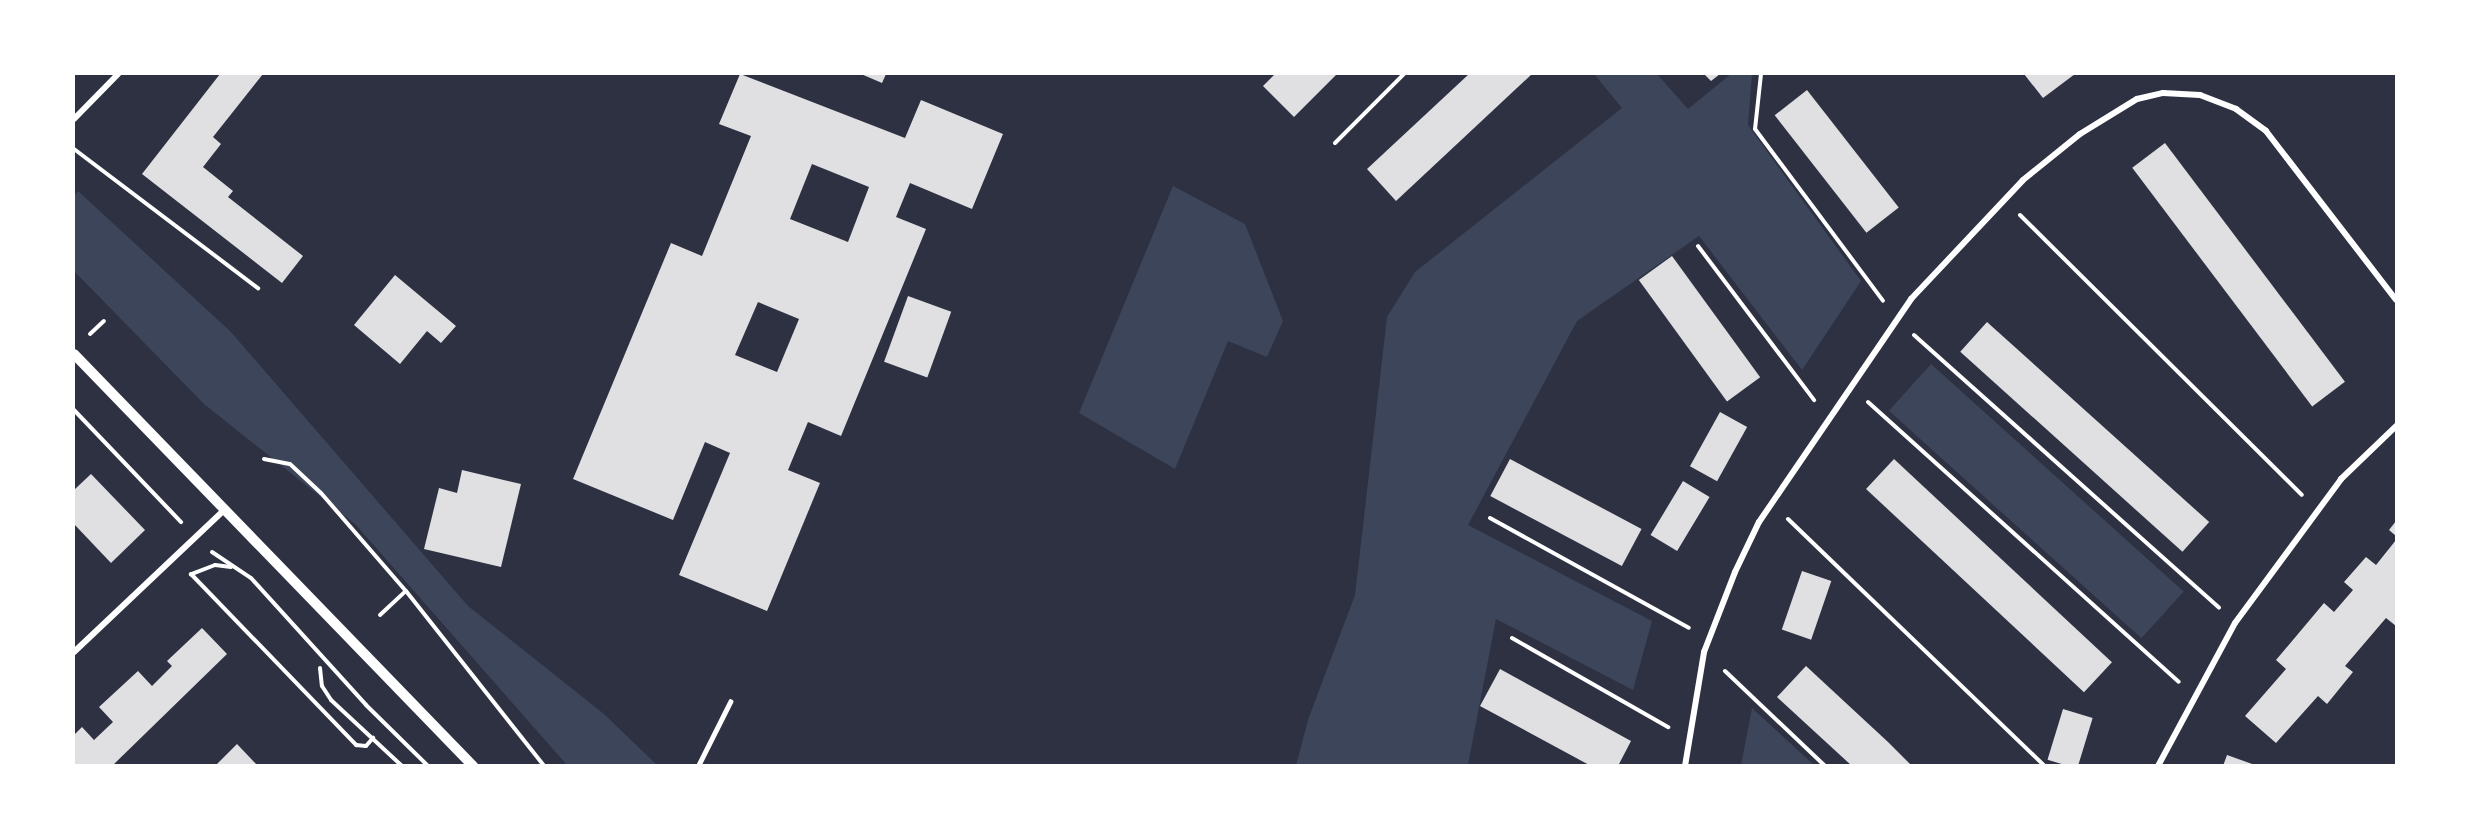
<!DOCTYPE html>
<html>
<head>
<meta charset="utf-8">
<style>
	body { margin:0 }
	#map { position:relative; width:2470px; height:839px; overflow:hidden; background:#2d3142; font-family:Literata,serif }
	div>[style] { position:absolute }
	.green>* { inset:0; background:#3c4559; transform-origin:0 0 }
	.building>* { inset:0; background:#e0e0e3; transform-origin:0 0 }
	.path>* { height:4px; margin:-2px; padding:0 2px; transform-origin:2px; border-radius:2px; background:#fff }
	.service>* { height:4.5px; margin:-2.25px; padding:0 2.25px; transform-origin:2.25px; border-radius:2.25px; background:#fff }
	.minor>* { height:6px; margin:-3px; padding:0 3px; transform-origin:3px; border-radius:3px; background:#fff }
	.tertiary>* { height:10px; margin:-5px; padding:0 5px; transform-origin:5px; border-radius:5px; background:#fff }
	span { translate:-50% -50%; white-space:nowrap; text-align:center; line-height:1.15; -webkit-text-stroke:6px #fff; paint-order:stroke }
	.frame { position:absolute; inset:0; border:75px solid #fff; pointer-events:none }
</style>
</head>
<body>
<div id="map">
	<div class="green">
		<i style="clip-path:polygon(1594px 74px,1657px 74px,1688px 109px,1731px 74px,1752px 74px,1748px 125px,1861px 281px,1802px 370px,1699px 236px,1577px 321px,1468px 525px,1652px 621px,1633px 690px,1496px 619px,1468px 765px,1296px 765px,1309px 717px,1355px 595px,1387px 317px,1415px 272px,1622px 108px)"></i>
		<i style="clip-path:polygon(1173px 186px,1245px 224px,1283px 321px,1267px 357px,1228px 341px,1175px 469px,1079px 413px)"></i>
		<i style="clip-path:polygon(78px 191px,231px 332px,468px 606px,604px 714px,657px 765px,567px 765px,356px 525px,204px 404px,74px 271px,74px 196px)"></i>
		<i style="left:1931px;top:364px;width:340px;height:63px;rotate:42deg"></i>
		<i style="clip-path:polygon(1752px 708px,1814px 765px,1741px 765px)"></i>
	</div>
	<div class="building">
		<i style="clip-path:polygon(220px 74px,263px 74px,213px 137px,221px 144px,203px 167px,233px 191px,228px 197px,303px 256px,282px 283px,142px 174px)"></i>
		<i style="clip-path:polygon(evenodd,740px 74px,905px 138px,921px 100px,1003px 134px,972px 209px,910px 183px,896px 217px,926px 229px,841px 436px,808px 422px,788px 470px,820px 483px,767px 611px,679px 575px,730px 453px,705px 442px,673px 520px,573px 479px,671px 243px,702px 256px,751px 136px,719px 124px,740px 74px,812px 164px,869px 187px,848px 242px,790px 219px,812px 164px,740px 74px,758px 302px,799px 319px,777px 372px,735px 355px,758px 302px)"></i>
		<i style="clip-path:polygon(861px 74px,886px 74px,882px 83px)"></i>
		<i style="clip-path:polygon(1275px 74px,1337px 74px,1294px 117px,1263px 86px)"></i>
		<i style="clip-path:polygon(1469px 74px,1532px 74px,1396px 201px,1367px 169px)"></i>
		<i style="clip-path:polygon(1704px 74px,1720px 74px,1711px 81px)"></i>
		<i style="clip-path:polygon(2024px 74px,2075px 74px,2043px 98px)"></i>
		<i style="left:1807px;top:90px;width:149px;height:41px;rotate:52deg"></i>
		<i style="left:2165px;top:143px;width:299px;height:41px;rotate:53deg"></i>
		<i style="left:1672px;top:256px;width:150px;height:41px;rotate:54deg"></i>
		<i style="clip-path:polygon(395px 275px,456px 326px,441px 343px,427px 331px,400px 364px,354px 325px)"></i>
		<i style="left:908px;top:296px;width:46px;height:70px;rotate:20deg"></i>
		<i style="left:1987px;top:322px;width:299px;height:40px;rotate:42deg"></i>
		<i style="left:1720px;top:412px;width:31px;height:62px;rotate:29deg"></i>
		<i style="left:1510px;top:459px;width:149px;height:42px;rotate:28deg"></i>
		<i style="left:1894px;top:459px;width:298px;height:41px;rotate:43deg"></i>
		<i style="clip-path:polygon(462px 470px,521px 484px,501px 567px,424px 549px,439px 488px,457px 493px)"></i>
		<i style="clip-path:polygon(91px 474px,145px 530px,111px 563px,74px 524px,74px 490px)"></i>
		<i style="left:1683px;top:481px;width:31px;height:63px;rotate:31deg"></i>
		<i style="clip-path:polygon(2396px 521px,2396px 536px,2389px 530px)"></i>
		<i style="clip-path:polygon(2396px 540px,2396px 626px,2386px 618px,2345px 666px,2353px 672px,2327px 704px,2318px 696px,2276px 743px,2245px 716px,2286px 669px,2276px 660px,2324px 603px,2334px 612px,2353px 590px,2344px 582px,2366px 557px,2376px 565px)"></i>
		<i style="left:1802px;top:571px;width:31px;height:62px;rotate:19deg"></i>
		<i style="clip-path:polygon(202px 628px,227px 654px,112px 766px,74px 766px,74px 735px,82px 727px,94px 740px,113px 722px,99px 707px,138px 671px,152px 686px,172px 666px,167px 661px)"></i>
		<i style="clip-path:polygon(1806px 666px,1888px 742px,1912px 766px,1852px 766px,1777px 697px)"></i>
		<i style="clip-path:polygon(1500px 669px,1631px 741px,1618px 766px,1591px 766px,1480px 706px)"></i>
		<i style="left:2063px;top:709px;width:31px;height:53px;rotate:17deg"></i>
		<i style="clip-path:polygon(237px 744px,258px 766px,215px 766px)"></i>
		<i style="clip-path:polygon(2227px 755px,2255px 765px,2255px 766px,2223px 766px)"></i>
	</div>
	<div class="path">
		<i style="left:1761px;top:74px;width:55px;rotate:96.2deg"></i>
		<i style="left:1755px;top:129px;width:214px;rotate:53.3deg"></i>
		<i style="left:1335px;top:143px;width:98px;rotate:-45deg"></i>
		<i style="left:74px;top:149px;width:231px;rotate:37.1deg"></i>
		<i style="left:2020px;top:215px;width:397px;rotate:44.8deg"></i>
		<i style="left:1698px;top:246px;width:193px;rotate:53deg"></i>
		<i style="left:90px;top:334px;width:19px;rotate:-43deg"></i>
		<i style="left:1914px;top:335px;width:409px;rotate:41.8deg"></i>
		<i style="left:1868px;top:402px;width:418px;rotate:42deg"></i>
		<i style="left:74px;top:410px;width:155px;rotate:46.3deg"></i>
		<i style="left:264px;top:459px;width:26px;rotate:11deg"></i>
		<i style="left:290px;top:464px;width:42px;rotate:43.1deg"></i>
		<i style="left:321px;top:493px;width:130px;rotate:49.1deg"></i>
		<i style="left:406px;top:591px;width:223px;rotate:51.7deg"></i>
		<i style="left:1490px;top:518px;width:227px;rotate:28.9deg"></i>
		<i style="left:1788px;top:519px;width:356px;rotate:43.9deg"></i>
		<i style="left:212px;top:552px;width:47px;rotate:33.7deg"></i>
		<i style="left:251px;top:578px;width:171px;rotate:47.8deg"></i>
		<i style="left:366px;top:705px;width:87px;rotate:44.5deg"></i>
		<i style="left:231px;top:567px;width:16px;rotate:-173deg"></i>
		<i style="left:215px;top:565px;width:26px;rotate:159deg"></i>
		<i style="left:191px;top:574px;width:238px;rotate:46deg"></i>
		<i style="left:356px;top:745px;width:10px;rotate:6deg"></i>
		<i style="left:366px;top:746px;width:11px;rotate:-49deg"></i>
		<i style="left:380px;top:615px;width:35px;rotate:-43deg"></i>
		<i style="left:1512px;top:638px;width:180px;rotate:29.7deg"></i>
		<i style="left:320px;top:668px;width:18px;rotate:84deg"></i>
		<i style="left:322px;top:686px;width:17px;rotate:57deg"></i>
		<i style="left:331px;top:700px;width:97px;rotate:42.9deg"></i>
		<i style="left:1725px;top:671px;width:138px;rotate:43.5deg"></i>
	</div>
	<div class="service">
		<i style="left:698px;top:766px;width:72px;rotate:-63.4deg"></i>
	</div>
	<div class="minor">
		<i style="left:74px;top:119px;width:63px;rotate:-45.6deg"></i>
		<i style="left:74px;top:652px;width:207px;rotate:-43.4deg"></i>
		<i style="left:1685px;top:766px;width:116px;rotate:-80.5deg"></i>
		<i style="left:1704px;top:652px;width:86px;rotate:-68.8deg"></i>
		<i style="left:1735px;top:572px;width:55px;rotate:-64.4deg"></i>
		<i style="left:1759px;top:522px;width:270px;rotate:-55.7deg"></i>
		<i style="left:1911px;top:299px;width:163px;rotate:-46.7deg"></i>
		<i style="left:2023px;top:180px;width:73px;rotate:-38.9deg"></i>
		<i style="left:2080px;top:134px;width:67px;rotate:-31.6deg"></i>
		<i style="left:2137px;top:99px;width:27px;rotate:-13deg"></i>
		<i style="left:2163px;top:93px;width:37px;rotate:3deg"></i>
		<i style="left:2200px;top:95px;width:39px;rotate:21deg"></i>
		<i style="left:2236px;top:109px;width:37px;rotate:36deg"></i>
		<i style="left:2266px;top:131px;width:213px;rotate:52.4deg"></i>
		<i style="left:2158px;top:766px;width:162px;rotate:-61.7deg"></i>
		<i style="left:2235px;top:623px;width:179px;rotate:-53.6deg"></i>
		<i style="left:2341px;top:479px;width:76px;rotate:-43.9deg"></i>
	</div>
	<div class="tertiary">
		<i style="left:74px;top:354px;width:574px;rotate:45.92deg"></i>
	</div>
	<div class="frame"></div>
</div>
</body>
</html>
